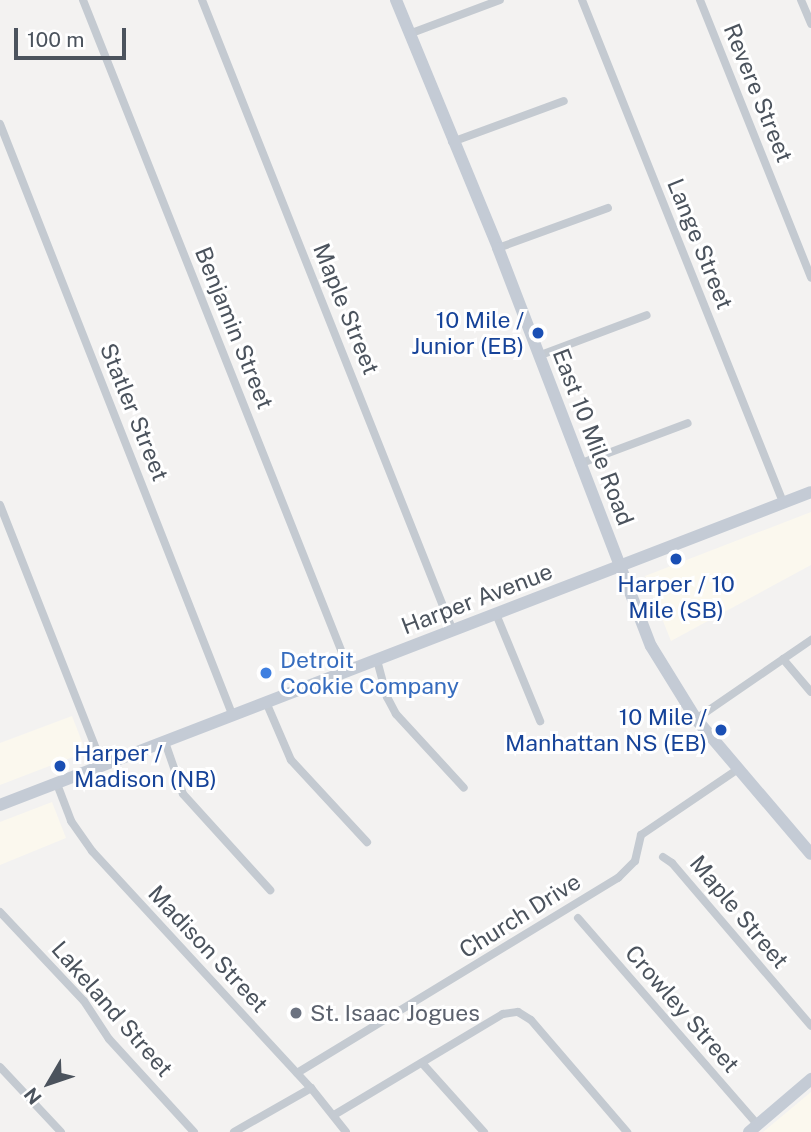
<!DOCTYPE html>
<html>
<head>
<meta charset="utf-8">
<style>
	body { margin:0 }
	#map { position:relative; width:811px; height:1132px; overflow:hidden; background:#f3f2f1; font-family:"Public Sans",sans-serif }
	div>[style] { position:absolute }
	.commercial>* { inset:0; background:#fbf8ee }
	.street>* { height:8px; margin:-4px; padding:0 4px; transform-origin:4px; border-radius:4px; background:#c4cad1 }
	.secondary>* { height:12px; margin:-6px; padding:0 6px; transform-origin:6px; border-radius:6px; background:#c4cbd5 }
	.dots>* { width:19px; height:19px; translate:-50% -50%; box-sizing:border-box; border:4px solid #fff; border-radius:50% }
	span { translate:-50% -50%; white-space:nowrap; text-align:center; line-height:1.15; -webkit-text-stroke:6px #fff; paint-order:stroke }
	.street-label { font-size:23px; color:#4b535d }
	.transit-label { font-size:23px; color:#164399 }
	.right { translate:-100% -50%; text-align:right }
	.left { translate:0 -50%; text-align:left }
	.shop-label { font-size:23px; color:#366cbe }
	.worship-label { font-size:23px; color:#5b616d }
	.north { position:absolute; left:14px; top:1048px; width:70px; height:70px; -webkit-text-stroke:5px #fff; paint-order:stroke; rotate:231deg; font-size:19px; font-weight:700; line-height:28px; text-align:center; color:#4b535d }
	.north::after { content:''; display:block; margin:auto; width:24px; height:32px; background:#4b535d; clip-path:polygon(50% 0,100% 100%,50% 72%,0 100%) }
	.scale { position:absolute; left:14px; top:28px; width:112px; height:32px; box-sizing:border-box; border:4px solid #4b535d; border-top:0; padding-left:9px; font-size:21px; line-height:24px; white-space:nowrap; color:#4b535d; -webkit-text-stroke:5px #fff; paint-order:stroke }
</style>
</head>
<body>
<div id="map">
	<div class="commercial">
		<i style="clip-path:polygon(811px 512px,811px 565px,671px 641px,645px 576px)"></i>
		<i style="clip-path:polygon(72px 716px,86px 752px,0 785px,0 743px)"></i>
		<i style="clip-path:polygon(52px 802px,66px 838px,0 865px,0 822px)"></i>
		<i style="clip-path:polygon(811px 1092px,811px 1132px,763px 1132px)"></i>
	</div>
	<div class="street">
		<i style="left:83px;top:0;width:721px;rotate:68.35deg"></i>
		<i style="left:202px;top:0;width:679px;rotate:68.31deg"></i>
		<i style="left:582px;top:0;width:541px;rotate:68.18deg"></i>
		<i style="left:700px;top:0;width:299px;rotate:68.2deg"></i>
		<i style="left:801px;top:0;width:26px;rotate:67deg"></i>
		<i style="left:409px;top:34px;width:97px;rotate:-20.5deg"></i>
		<i style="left:0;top:124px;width:634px;rotate:68.53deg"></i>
		<i style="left:452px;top:142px;width:119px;rotate:-20.1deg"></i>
		<i style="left:498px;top:248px;width:117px;rotate:-20deg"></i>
		<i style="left:538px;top:356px;width:116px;rotate:-20.6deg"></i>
		<i style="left:579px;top:464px;width:116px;rotate:-20.6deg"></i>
		<i style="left:0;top:505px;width:281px;rotate:68.5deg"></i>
		<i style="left:496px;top:614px;width:116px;rotate:67.6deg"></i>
		<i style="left:783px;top:659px;width:43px;rotate:49.7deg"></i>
		<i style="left:377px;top:660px;width:38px;rotate:75deg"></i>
		<i style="left:387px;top:697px;width:19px;rotate:62deg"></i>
		<i style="left:396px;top:714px;width:100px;rotate:47.4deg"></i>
		<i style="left:266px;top:702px;width:63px;rotate:66.7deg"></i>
		<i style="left:291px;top:760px;width:112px;rotate:47.2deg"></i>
		<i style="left:696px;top:719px;width:140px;rotate:-34.5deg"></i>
		<i style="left:165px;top:742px;width:55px;rotate:70.9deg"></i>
		<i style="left:183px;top:794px;width:130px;rotate:47.8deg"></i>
		<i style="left:57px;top:784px;width:40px;rotate:69deg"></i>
		<i style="left:71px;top:821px;width:37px;rotate:55deg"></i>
		<i style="left:92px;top:851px;width:323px;rotate:47.3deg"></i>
		<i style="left:311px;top:1088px;width:56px;rotate:51.5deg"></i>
		<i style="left:663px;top:857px;width:11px;rotate:34deg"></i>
		<i style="left:672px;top:863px;width:214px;rotate:49.5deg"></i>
		<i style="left:0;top:912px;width:122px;rotate:46.7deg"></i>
		<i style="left:84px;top:1001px;width:45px;rotate:56.7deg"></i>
		<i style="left:109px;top:1039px;width:126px;rotate:47.6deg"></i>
		<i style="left:578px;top:918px;width:274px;rotate:49deg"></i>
		<i style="left:422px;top:1063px;width:93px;rotate:48.1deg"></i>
		<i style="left:0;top:1067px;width:89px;rotate:46.8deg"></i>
		<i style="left:297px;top:1073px;width:376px;rotate:-31.3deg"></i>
		<i style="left:618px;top:878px;width:24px;rotate:-45deg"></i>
		<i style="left:635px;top:861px;width:27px;rotate:-77deg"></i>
		<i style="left:641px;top:835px;width:117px;rotate:-34.2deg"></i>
		<i style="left:334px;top:1115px;width:197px;rotate:-30.9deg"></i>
		<i style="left:503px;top:1014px;width:15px;rotate:-8deg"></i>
		<i style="left:518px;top:1012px;width:15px;rotate:32deg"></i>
		<i style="left:531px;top:1020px;width:148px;rotate:49.4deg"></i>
		<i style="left:234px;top:1132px;width:89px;rotate:-29.7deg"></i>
	</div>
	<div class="secondary">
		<i style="left:396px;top:0;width:268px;rotate:67.6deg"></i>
		<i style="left:498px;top:248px;width:426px;rotate:69deg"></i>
		<i style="left:651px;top:646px;width:86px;rotate:58.3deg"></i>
		<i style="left:696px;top:719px;width:177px;rotate:49.6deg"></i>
		<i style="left:0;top:805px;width:869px;rotate:-21.1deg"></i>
		<i style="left:749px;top:1132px;width:82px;rotate:-40.5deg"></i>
	</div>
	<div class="dots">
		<i style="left:538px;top:333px;background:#1a4fb4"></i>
		<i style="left:676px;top:559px;background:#1a4fb4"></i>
		<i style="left:266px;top:673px;background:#3f7fe0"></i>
		<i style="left:721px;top:730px;background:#1a4fb4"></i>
		<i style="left:60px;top:766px;background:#1a4fb4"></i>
		<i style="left:296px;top:1013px;background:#6b7280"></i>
	</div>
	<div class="street-label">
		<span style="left:758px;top:93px;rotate:68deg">Revere Street</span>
		<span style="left:700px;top:244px;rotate:68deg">Lange Street</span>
		<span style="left:346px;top:309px;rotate:68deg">Maple Street</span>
		<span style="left:234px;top:328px;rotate:68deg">Benjamin Street</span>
		<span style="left:134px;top:412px;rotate:68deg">Statler Street</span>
		<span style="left:593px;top:437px;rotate:69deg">East 10 Mile Road</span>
		<span style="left:477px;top:599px;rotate:-21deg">Harper Avenue</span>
		<span style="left:739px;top:912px;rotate:50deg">Maple Street</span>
		<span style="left:520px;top:916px;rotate:-32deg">Church Drive</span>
		<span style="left:208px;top:949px;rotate:47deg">Madison Street</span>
		<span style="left:112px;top:1009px;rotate:49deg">Lakeland Street</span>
		<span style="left:682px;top:1009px;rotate:49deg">Crowley Street</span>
	</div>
	<div class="transit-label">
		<span class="right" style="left:524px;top:333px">10 Mile /<br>Junior (EB)</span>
		<span style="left:676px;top:597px">Harper / 10<br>Mile (SB)</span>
		<span class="right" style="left:707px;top:730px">10 Mile /<br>Manhattan NS (EB)</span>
		<span class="left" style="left:74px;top:766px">Harper /<br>Madison (NB)</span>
	</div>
	<div class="shop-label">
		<span class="left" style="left:280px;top:673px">Detroit<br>Cookie Company</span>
	</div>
	<div class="worship-label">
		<span class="left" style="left:310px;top:1013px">St. Isaac Jogues</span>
	</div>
	<div class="north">N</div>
	<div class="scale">100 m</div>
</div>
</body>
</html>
